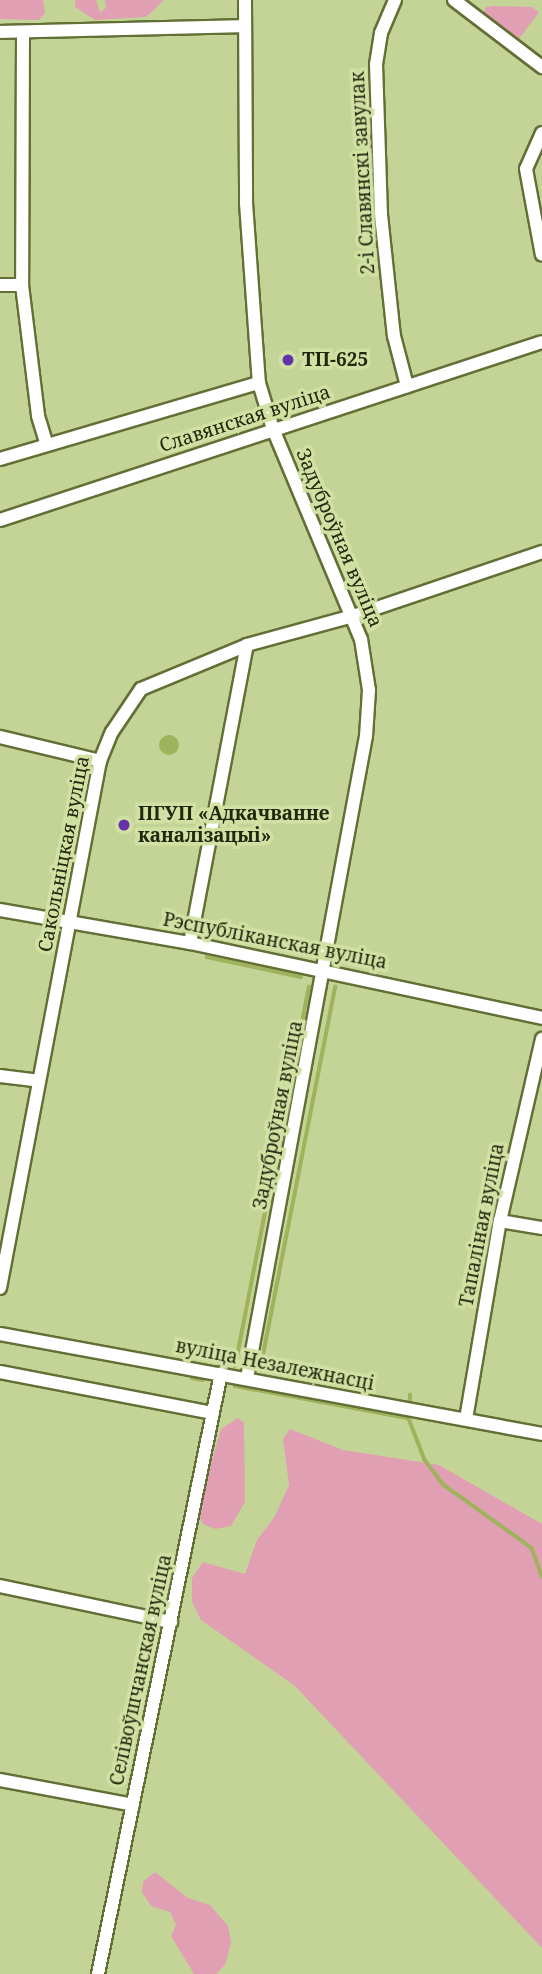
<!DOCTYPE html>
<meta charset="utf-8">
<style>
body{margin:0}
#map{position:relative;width:542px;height:1974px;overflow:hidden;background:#c4d496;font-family:"Noto Serif",serif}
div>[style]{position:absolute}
.green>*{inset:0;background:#e19fb3}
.water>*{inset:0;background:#9fb25c}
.round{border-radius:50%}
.stream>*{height:3.5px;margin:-1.75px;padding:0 1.75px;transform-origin:1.75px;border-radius:1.75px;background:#9fb25c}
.roads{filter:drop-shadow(2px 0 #626f35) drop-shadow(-2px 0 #626f35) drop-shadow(0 2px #626f35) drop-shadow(0 -2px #626f35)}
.minor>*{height:12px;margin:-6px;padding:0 6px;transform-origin:6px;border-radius:6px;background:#fff}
.dots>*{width:19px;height:19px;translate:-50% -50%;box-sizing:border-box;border:4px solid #d1e1a3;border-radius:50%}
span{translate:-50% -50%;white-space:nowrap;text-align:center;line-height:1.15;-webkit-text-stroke:7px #d1e1a3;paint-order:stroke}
.street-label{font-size:19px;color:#22270f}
.poi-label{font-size:19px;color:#22270f;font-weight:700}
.left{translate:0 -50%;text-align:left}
</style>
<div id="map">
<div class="green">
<i style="clip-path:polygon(0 0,43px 0,45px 13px,39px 20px,0 19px)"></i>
<i style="clip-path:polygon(75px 0,96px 0,100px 12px,106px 8px,105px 0,164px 0,146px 17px,95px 20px,75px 7px)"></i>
<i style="clip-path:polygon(494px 6px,532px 7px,539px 12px,518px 40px,483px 14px,486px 7px)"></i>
<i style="clip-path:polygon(238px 1418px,244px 1423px,245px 1502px,231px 1526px,215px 1529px,203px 1524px,197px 1512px,221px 1429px)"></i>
<i style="clip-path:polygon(290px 1429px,343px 1450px,439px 1465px,542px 1524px,542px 1948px,295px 1686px,201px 1620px,192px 1602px,192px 1578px,203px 1562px,245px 1574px,257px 1540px,275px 1516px,289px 1485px,283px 1439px)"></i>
<i style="clip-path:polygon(155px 1872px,188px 1898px,210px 1905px,228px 1926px,231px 1943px,225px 1965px,216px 1974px,194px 1974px,171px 1936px,176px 1925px,170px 1912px,151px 1906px,142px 1892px,143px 1882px)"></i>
</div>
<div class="water">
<i class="round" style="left:159px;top:735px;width:20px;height:20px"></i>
</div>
<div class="stream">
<i style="left:207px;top:957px;width:96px;rotate:12deg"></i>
<i style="left:262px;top:1360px;width:380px;rotate:-78.9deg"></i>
<i style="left:235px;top:1367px;width:387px;rotate:-79deg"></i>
<i style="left:192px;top:1378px;width:11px;rotate:10deg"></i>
<i style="left:235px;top:1386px;width:176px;rotate:10.5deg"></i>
<i style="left:410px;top:1400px;width:5px;rotate:-90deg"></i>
<i style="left:408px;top:1416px;width:47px;rotate:68.9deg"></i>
<i style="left:425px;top:1460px;width:31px;rotate:53deg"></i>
<i style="left:444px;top:1485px;width:108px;rotate:35.6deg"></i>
<i style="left:532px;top:1548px;width:30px;rotate:70deg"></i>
</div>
<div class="roads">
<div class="minor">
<i style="left:245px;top:0;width:203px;rotate:89.7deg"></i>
<i style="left:246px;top:203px;width:180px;rotate:85.9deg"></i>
<i style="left:259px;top:383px;width:48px;rotate:73.1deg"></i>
<i style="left:273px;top:429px;width:228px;rotate:67.3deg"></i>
<i style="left:361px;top:639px;width:52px;rotate:81.1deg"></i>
<i style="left:369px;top:690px;width:46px;rotate:93.7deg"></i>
<i style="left:366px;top:736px;width:653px;rotate:100.5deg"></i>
<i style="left:395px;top:0;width:36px;rotate:113deg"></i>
<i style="left:381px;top:33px;width:31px;rotate:99deg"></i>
<i style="left:376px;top:64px;width:151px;rotate:88.1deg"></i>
<i style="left:381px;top:215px;width:122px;rotate:83.9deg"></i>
<i style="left:394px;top:336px;width:52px;rotate:75.4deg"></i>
<i style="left:454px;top:0;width:111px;rotate:37.3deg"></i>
<i style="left:0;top:32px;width:243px;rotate:-1.4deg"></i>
<i style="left:23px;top:33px;width:252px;rotate:90.2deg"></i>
<i style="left:22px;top:285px;width:132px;rotate:83deg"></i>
<i style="left:38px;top:416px;width:30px;rotate:73deg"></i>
<i style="left:542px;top:133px;width:39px;rotate:114deg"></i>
<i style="left:526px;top:169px;width:87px;rotate:79.5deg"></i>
<i style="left:0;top:285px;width:22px"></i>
<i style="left:0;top:459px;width:270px;rotate:-16.4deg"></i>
<i style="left:0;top:520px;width:570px;rotate:-18.18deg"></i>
<i style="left:0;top:737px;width:103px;rotate:13.5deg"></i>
<i style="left:0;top:910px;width:193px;rotate:9.9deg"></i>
<i style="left:190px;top:943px;width:360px;rotate:12deg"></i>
<i style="left:190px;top:943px;width:303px;rotate:-79.2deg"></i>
<i style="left:0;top:1076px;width:38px;rotate:7deg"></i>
<i style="left:500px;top:1221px;width:43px;rotate:9.5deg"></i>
<i style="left:0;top:1288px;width:536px;rotate:-79.26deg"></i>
<i style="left:100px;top:761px;width:31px;rotate:-68deg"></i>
<i style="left:112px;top:732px;width:52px;rotate:-56deg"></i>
<i style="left:141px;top:689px;width:115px;rotate:-22.5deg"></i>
<i style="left:247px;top:645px;width:110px;rotate:-15.3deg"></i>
<i style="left:353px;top:616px;width:200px;rotate:-18.7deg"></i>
<i style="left:0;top:1334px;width:551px;rotate:10.45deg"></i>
<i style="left:0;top:1372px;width:217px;rotate:10.9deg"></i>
<i style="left:466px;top:1419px;width:201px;rotate:-80.3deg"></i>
<i style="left:500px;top:1221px;width:187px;rotate:-77deg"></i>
<i style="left:0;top:1586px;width:175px;rotate:11.9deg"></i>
<i style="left:0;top:1780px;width:135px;rotate:10.6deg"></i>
<i style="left:98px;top:1974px;width:613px;rotate:-78.43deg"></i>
</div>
</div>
<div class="dots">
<i style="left:288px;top:360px;background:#6731a8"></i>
<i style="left:124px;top:825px;background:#6731a8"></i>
</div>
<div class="street-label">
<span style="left:363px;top:173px;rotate:-93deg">2-і Славянскі завулак</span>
<span style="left:245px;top:419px;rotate:-18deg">Славянская вуліца</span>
<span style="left:339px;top:538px;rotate:67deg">Задуброўная вуліца</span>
<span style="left:64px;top:854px;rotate:-79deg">Сакольніцкая вуліца</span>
<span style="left:275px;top:941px;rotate:11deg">Рэспубліканская вуліца</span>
<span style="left:278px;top:1115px;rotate:-79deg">Задуброўная вуліца</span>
<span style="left:482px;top:1225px;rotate:-79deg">Тапаліная вуліца</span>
<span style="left:275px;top:1365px;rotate:11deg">вуліца Незалежнасці</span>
<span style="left:141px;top:1670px;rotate:-78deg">Селівоўшчанская вуліца</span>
</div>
<div class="poi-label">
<span class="left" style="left:302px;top:360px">ТП-625</span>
<span class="left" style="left:138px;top:825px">ПГУП «Адкачванне<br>каналізацыі»</span>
</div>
</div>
